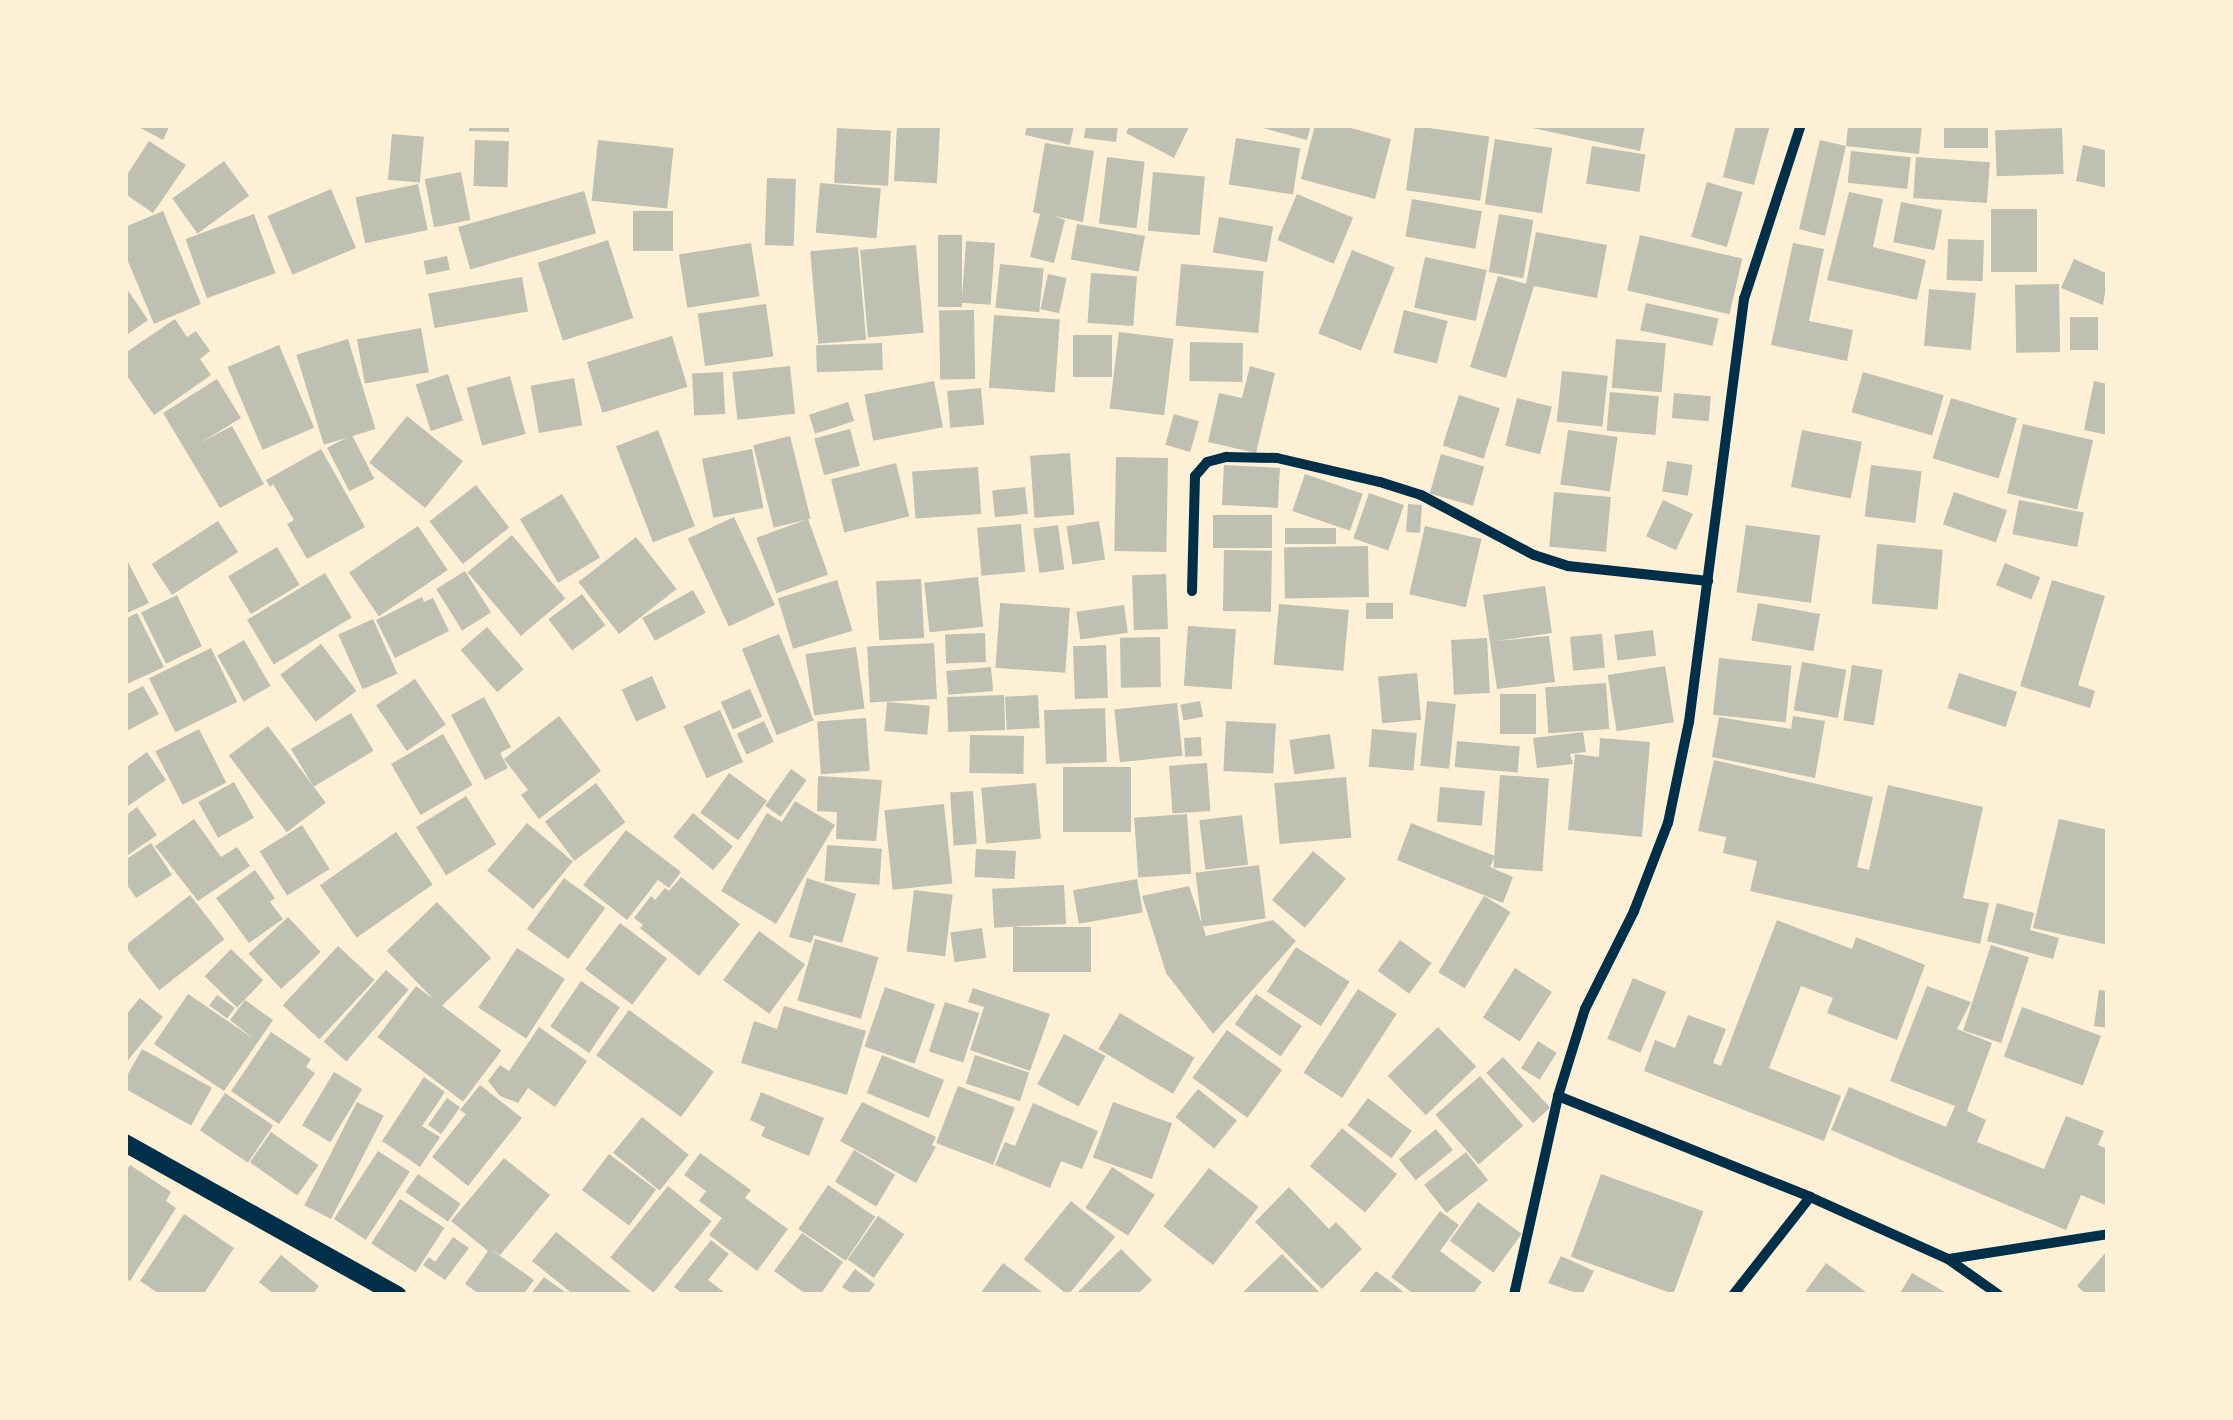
<!DOCTYPE html>
<style>
body{margin:0}
#map{position:relative;width:2233px;height:1420px;overflow:hidden;background:#fdf0d5;font-family:"PT Sans",sans-serif}
div>[style]{position:absolute}
.building>*{inset:0;background:#bec0b2;transform-origin:0 0}
.minor>*{height:10px;margin:-5px;padding:0 5px;transform-origin:5px;border-radius:5px;background:#003049}
.tertiary>*{height:18px;margin:-9px;padding:0 9px;transform-origin:9px;border-radius:9px;background:#003049}
span{translate:-50% -50%;white-space:nowrap;text-align:center;line-height:1.15;-webkit-text-stroke:8px #fdf0d5;paint-order:stroke}
.frame{position:absolute;inset:0;border:128px solid #fdf0d5;pointer-events:none}
</style>
<div id="map">
<div class="building">
<i style="clip-path:polygon(135px 125px,170px 125px,163px 140px)"></i>
<i style="clip-path:polygon(469px 125px,509px 125px,509px 132px,469px 131px)"></i>
<i style="left:897px;top:125px;width:43px;height:56px;rotate:3deg"></i>
<i style="clip-path:polygon(1027px 125px,1074px 125px,1070px 145px,1025px 135px)"></i>
<i style="clip-path:polygon(1086px 125px,1118px 125px,1116px 142px,1084px 138px)"></i>
<i style="clip-path:polygon(1130px 125px,1190px 125px,1174px 158px,1126px 133px)"></i>
<i style="clip-path:polygon(1252px 125px,1311px 125px,1307px 140px)"></i>
<i style="clip-path:polygon(1315px 125px,1340px 125px,1391px 139px,1375px 199px,1301px 179px)"></i>
<i style="clip-path:polygon(1518px 125px,1645px 125px,1640px 151px)"></i>
<i style="clip-path:polygon(1736px 125px,1770px 125px,1754px 185px,1723px 177px)"></i>
<i style="clip-path:polygon(1848px 125px,1922px 125px,1919px 154px,1846px 146px,1825px 236px,1799px 229px,1820px 140px,1846px 146px)"></i>
<i style="left:1944px;top:125px;width:44px;height:23px"></i>
<i style="left:1415px;top:126px;width:75px;height:65px;rotate:8deg"></i>
<i style="left:837px;top:128px;width:54px;height:55px;rotate:3deg"></i>
<i style="left:2062px;top:128px;width:46px;height:67px;rotate:88deg"></i>
<i style="left:392px;top:134px;width:32px;height:46px;rotate:5deg"></i>
<i style="left:1236px;top:138px;width:65px;height:47px;rotate:9deg"></i>
<i style="left:1495px;top:139px;width:58px;height:66px;rotate:9deg"></i>
<i style="left:475px;top:140px;width:34px;height:46px;rotate:2deg"></i>
<i style="left:598px;top:140px;width:76px;height:61px;rotate:6deg"></i>
<i style="clip-path:polygon(149px 141px,186px 165px,153px 213px,125px 194px,125px 178px)"></i>
<i style="clip-path:polygon(1045px 143px,1094px 151px,1083px 222px,1054px 216px,1065px 220px,1054px 263px,1030px 257px,1040px 214px,1033px 212px)"></i>
<i style="clip-path:polygon(2083px 145px,2108px 151px,2108px 188px,2076px 181px)"></i>
<i style="left:1592px;top:146px;width:54px;height:38px;rotate:9deg"></i>
<i style="left:1851px;top:151px;width:60px;height:32px;rotate:6deg"></i>
<i style="left:1107px;top:157px;width:38px;height:67px;rotate:7deg"></i>
<i style="left:1916px;top:157px;width:74px;height:41px;rotate:4deg"></i>
<i style="left:224px;top:161px;width:43px;height:64px;rotate:54deg"></i>
<i style="left:461px;top:172px;width:49px;height:37px;rotate:79deg"></i>
<i style="left:1153px;top:172px;width:52px;height:59px;rotate:5deg"></i>
<i style="left:767px;top:178px;width:29px;height:67px;rotate:2deg"></i>
<i style="left:1707px;top:182px;width:37px;height:57px;rotate:16deg"></i>
<i style="left:820px;top:183px;width:61px;height:50px;rotate:5deg"></i>
<i style="left:418px;top:184px;width:47px;height:64px;rotate:78deg"></i>
<i style="left:331px;top:189px;width:64px;height:69px;rotate:67deg"></i>
<i style="left:584px;top:191px;width:44px;height:131px;rotate:74deg"></i>
<i style="clip-path:polygon(1849px 192px,1883px 199px,1873px 247px,1926px 260px,1917px 300px,1827px 280px)"></i>
<i style="left:1297px;top:194px;width:61px;height:50px;rotate:23deg"></i>
<i style="left:1412px;top:199px;width:71px;height:38px;rotate:10deg"></i>
<i style="left:1901px;top:202px;width:42px;height:41px;rotate:11deg"></i>
<i style="left:1991px;top:209px;width:46px;height:63px"></i>
<i style="clip-path:polygon(163px 211px,201px 304px,154px 324px,125px 254px,125px 227px)"></i>
<i style="left:633px;top:211px;width:40px;height:40px"></i>
<i style="left:254px;top:214px;width:63px;height:73px;rotate:70deg"></i>
<i style="left:1499px;top:214px;width:35px;height:59px;rotate:10deg"></i>
<i style="left:1219px;top:217px;width:55px;height:36px;rotate:10deg"></i>
<i style="left:1077px;top:224px;width:69px;height:36px;rotate:10deg"></i>
<i style="clip-path:polygon(1536px 232px,1607px 245px,1597px 298px,1534px 286px,1506px 378px,1470px 367px,1498px 276px,1526px 284px)"></i>
<i style="left:938px;top:235px;width:24px;height:72px"></i>
<i style="left:1640px;top:235px;width:105px;height:57px;rotate:13deg"></i>
<i style="left:1948px;top:239px;width:36px;height:41px;rotate:2deg"></i>
<i style="left:608px;top:240px;width:82px;height:74px;rotate:72deg"></i>
<i style="left:966px;top:241px;width:29px;height:62px;rotate:4deg"></i>
<i style="left:751px;top:243px;width:54px;height:73px;rotate:81deg"></i>
<i style="clip-path:polygon(1793px 243px,1824px 249px,1809px 321px,1853px 330px,1847px 361px,1771px 345px)"></i>
<i style="left:916px;top:245px;width:88px;height:56px;rotate:85deg"></i>
<i style="left:858px;top:247px;width:93px;height:48px;rotate:85deg"></i>
<i style="left:1352px;top:250px;width:46px;height:90px;rotate:22deg"></i>
<i style="left:447px;top:256px;width:14px;height:24px;rotate:78deg"></i>
<i style="left:1425px;top:257px;width:63px;height:52px;rotate:12deg"></i>
<i style="clip-path:polygon(2074px 259px,2108px 274px,2103px 305px,2061px 288px)"></i>
<i style="left:1000px;top:264px;width:44px;height:44px;rotate:6deg"></i>
<i style="left:1181px;top:264px;width:83px;height:62px;rotate:5deg"></i>
<i style="left:1091px;top:273px;width:46px;height:50px;rotate:4deg"></i>
<i style="left:1048px;top:274px;width:19px;height:36px;rotate:12deg"></i>
<i style="left:522px;top:277px;width:35px;height:95px;rotate:80deg"></i>
<i style="left:2059px;top:284px;width:68px;height:44px;rotate:89deg"></i>
<i style="clip-path:polygon(125px 286px,148px 320px,125px 336px)"></i>
<i style="left:1929px;top:289px;width:47px;height:57px;rotate:5deg"></i>
<i style="left:1646px;top:303px;width:74px;height:28px;rotate:12deg"></i>
<i style="left:766px;top:304px;width:53px;height:69px;rotate:82deg"></i>
<i style="left:974px;top:310px;width:69px;height:35px;rotate:89deg"></i>
<i style="left:1404px;top:310px;width:45px;height:44px;rotate:14deg"></i>
<i style="left:994px;top:315px;width:66px;height:73px;rotate:4deg"></i>
<i style="left:2070px;top:317px;width:28px;height:33px"></i>
<i style="clip-path:polygon(175px 319px,187px 337px,196px 331px,210px 351px,200px 359px,211px 375px,154px 415px,125px 373px,125px 353px)"></i>
<i style="left:421px;top:328px;width:45px;height:65px;rotate:80deg"></i>
<i style="left:1119px;top:332px;width:55px;height:77px;rotate:7deg"></i>
<i style="left:1073px;top:335px;width:39px;height:42px"></i>
<i style="left:672px;top:336px;width:53px;height:89px;rotate:73deg"></i>
<i style="left:348px;top:339px;width:94px;height:54px;rotate:73deg"></i>
<i style="left:1616px;top:339px;width:50px;height:49px;rotate:5deg"></i>
<i style="left:1190px;top:342px;width:53px;height:39px;rotate:1deg"></i>
<i style="left:882px;top:343px;width:27px;height:66px;rotate:88deg"></i>
<i style="left:279px;top:345px;width:90px;height:56px;rotate:67deg"></i>
<i style="left:790px;top:366px;width:48px;height:58px;rotate:84deg"></i>
<i style="clip-path:polygon(1250px 366px,1275px 373px,1256px 453px,1208px 442px,1219px 393px,1242px 398px)"></i>
<i style="left:1562px;top:371px;width:46px;height:51px;rotate:6deg"></i>
<i style="left:723px;top:372px;width:42px;height:31px;rotate:87deg"></i>
<i style="left:1863px;top:372px;width:84px;height:42px;rotate:16deg"></i>
<i style="left:448px;top:374px;width:49px;height:34px;rotate:72deg"></i>
<i style="left:510px;top:376px;width:60px;height:45px;rotate:75deg"></i>
<i style="left:574px;top:378px;width:48px;height:44px;rotate:80deg"></i>
<i style="clip-path:polygon(217px 379px,241px 418px,200px 443px,232px 426px,264px 484px,220px 508px,163px 413px)"></i>
<i style="left:934px;top:381px;width:47px;height:71px;rotate:79deg"></i>
<i style="clip-path:polygon(2094px 381px,2108px 384px,2108px 435px,2084px 430px)"></i>
<i style="left:981px;top:388px;width:37px;height:34px;rotate:85deg"></i>
<i style="left:1610px;top:392px;width:49px;height:39px;rotate:5deg"></i>
<i style="left:1674px;top:393px;width:37px;height:25px;rotate:5deg"></i>
<i style="left:1459px;top:395px;width:43px;height:53px;rotate:18deg"></i>
<i style="left:1517px;top:398px;width:36px;height:49px;rotate:14deg"></i>
<i style="left:1951px;top:398px;width:69px;height:63px;rotate:17deg"></i>
<i style="left:848px;top:402px;width:20px;height:41px;rotate:72deg"></i>
<i style="left:1174px;top:414px;width:26px;height:32px;rotate:16deg"></i>
<i style="left:407px;top:416px;width:72px;height:60px;rotate:39deg"></i>
<i style="left:2023px;top:424px;width:72px;height:71px;rotate:13deg"></i>
<i style="left:850px;top:429px;width:38px;height:37px;rotate:75deg"></i>
<i style="left:658px;top:430px;width:103px;height:45px;rotate:69deg"></i>
<i style="left:1568px;top:430px;width:50px;height:55px;rotate:8deg"></i>
<i style="left:1802px;top:430px;width:61px;height:58px;rotate:11deg"></i>
<i style="left:352px;top:435px;width:49px;height:28px;rotate:63deg"></i>
<i style="left:790px;top:436px;width:85px;height:38px;rotate:76deg"></i>
<i style="clip-path:polygon(321px 449px,365px 527px,307px 559px,287px 524px,294px 520px,273px 484px,270px 487px,266px 480px)"></i>
<i style="left:752px;top:449px;width:60px;height:51px;rotate:79deg"></i>
<i style="left:1070px;top:453px;width:62px;height:40px;rotate:86deg"></i>
<i style="left:1441px;top:454px;width:45px;height:41px;rotate:16deg"></i>
<i style="left:1116px;top:457px;width:52px;height:94px;rotate:1deg"></i>
<i style="left:1667px;top:461px;width:26px;height:31px;rotate:9deg"></i>
<i style="left:896px;top:463px;width:55px;height:67px;rotate:76deg"></i>
<i style="left:1224px;top:465px;width:56px;height:40px;rotate:3deg"></i>
<i style="left:1871px;top:465px;width:51px;height:52px;rotate:7deg"></i>
<i style="left:978px;top:467px;width:47px;height:66px;rotate:86deg"></i>
<i style="left:1305px;top:474px;width:61px;height:39px;rotate:19deg"></i>
<i style="left:476px;top:485px;width:54px;height:59px;rotate:52deg"></i>
<i style="left:1025px;top:487px;width:27px;height:33px;rotate:84deg"></i>
<i style="left:1554px;top:492px;width:57px;height:55px;rotate:5deg"></i>
<i style="left:1954px;top:492px;width:56px;height:34px;rotate:19deg"></i>
<i style="left:1369px;top:493px;width:37px;height:48px;rotate:19deg"></i>
<i style="left:562px;top:494px;width:74px;height:49px;rotate:59deg"></i>
<i style="left:1663px;top:500px;width:33px;height:40px;rotate:25deg"></i>
<i style="left:2019px;top:500px;width:66px;height:35px;rotate:11deg"></i>
<i style="left:1408px;top:504px;width:14px;height:28px;rotate:4deg"></i>
<i style="left:1213px;top:515px;width:59px;height:33px"></i>
<i style="left:734px;top:517px;width:97px;height:51px;rotate:65deg"></i>
<i style="left:808px;top:519px;width:59px;height:55px;rotate:70deg"></i>
<i style="left:218px;top:521px;width:37px;height:79px;rotate:57deg"></i>
<i style="left:1099px;top:521px;width:39px;height:33px;rotate:81deg"></i>
<i style="left:1021px;top:524px;width:48px;height:44px;rotate:85deg"></i>
<i style="left:1058px;top:525px;width:45px;height:25px;rotate:82deg"></i>
<i style="left:1746px;top:525px;width:75px;height:68px;rotate:8deg"></i>
<i style="left:418px;top:526px;width:53px;height:83px;rotate:56deg"></i>
<i style="left:1425px;top:526px;width:58px;height:70px;rotate:13deg"></i>
<i style="left:1285px;top:528px;width:51px;height:16px"></i>
<i style="left:512px;top:535px;width:83px;height:58px;rotate:50deg"></i>
<i style="left:636px;top:537px;width:66px;height:73px;rotate:52deg"></i>
<i style="left:1877px;top:544px;width:66px;height:60px;rotate:5deg"></i>
<i style="left:1368px;top:546px;width:51px;height:84px;rotate:89deg"></i>
<i style="left:277px;top:547px;width:44px;height:57px;rotate:59deg"></i>
<i style="left:1224px;top:550px;width:48px;height:61px;rotate:1deg"></i>
<i style="clip-path:polygon(125px 556px,149px 603px,125px 614px)"></i>
<i style="left:2005px;top:563px;width:38px;height:24px;rotate:22deg"></i>
<i style="left:465px;top:571px;width:49px;height:34px;rotate:58deg"></i>
<i style="left:325px;top:573px;width:52px;height:91px;rotate:59deg"></i>
<i style="left:1166px;top:574px;width:55px;height:34px;rotate:88deg"></i>
<i style="left:978px;top:577px;width:50px;height:54px;rotate:84deg"></i>
<i style="left:921px;top:579px;width:59px;height:45px;rotate:87deg"></i>
<i style="left:837px;top:580px;width:53px;height:62px;rotate:73deg"></i>
<i style="clip-path:polygon(2052px 580px,2105px 596px,2078px 685px,2095px 691px,2090px 708px,2020px 686px)"></i>
<i style="clip-path:polygon(1545px 586px,1552px 633px,1496px 641px,1549px 636px,1555px 682px,1497px 689px,1483px 595px)"></i>
<i style="left:693px;top:590px;width:26px;height:58px;rotate:61deg"></i>
<i style="left:582px;top:594px;width:39px;height:42px;rotate:53deg"></i>
<i style="left:177px;top:595px;width:57px;height:40px;rotate:64deg"></i>
<i style="clip-path:polygon(422px 597px,424px 602px,433px 598px,449px 631px,395px 658px,376px 620px)"></i>
<i style="left:1000px;top:603px;width:70px;height:65px;rotate:4deg"></i>
<i style="left:1366px;top:603px;width:27px;height:16px"></i>
<i style="left:1758px;top:603px;width:63px;height:38px;rotate:10deg"></i>
<i style="left:1279px;top:604px;width:70px;height:61px;rotate:5deg"></i>
<i style="left:1124px;top:605px;width:28px;height:48px;rotate:82deg"></i>
<i style="clip-path:polygon(137px 613px,164px 667px,125px 685px,125px 619px)"></i>
<i style="left:373px;top:619px;width:60px;height:38px;rotate:66deg"></i>
<i style="left:1188px;top:626px;width:48px;height:60px;rotate:4deg"></i>
<i style="left:487px;top:627px;width:56px;height:35px;rotate:49deg"></i>
<i style="left:1653px;top:630px;width:26px;height:39px;rotate:83deg"></i>
<i style="left:985px;top:633px;width:29px;height:40px;rotate:88deg"></i>
<i style="left:779px;top:634px;width:93px;height:40px;rotate:68deg"></i>
<i style="left:1602px;top:634px;width:34px;height:32px;rotate:85deg"></i>
<i style="left:1160px;top:637px;width:50px;height:40px;rotate:89deg"></i>
<i style="left:1487px;top:638px;width:55px;height:36px;rotate:87deg"></i>
<i style="left:244px;top:640px;width:53px;height:31px;rotate:60deg"></i>
<i style="left:934px;top:643px;width:56px;height:67px;rotate:87deg"></i>
<i style="left:321px;top:644px;width:59px;height:51px;rotate:53deg"></i>
<i style="left:1106px;top:645px;width:53px;height:33px;rotate:88deg"></i>
<i style="left:856px;top:647px;width:62px;height:51px;rotate:82deg"></i>
<i style="left:211px;top:648px;width:60px;height:69px;rotate:64deg"></i>
<i style="left:1719px;top:658px;width:73px;height:57px;rotate:6deg"></i>
<i style="left:1802px;top:662px;width:45px;height:49px;rotate:10deg"></i>
<i style="left:1852px;top:665px;width:31px;height:56px;rotate:9deg"></i>
<i style="left:1665px;top:666px;width:57px;height:58px;rotate:81deg"></i>
<i style="left:991px;top:667px;width:24px;height:45px;rotate:85deg"></i>
<i style="left:1417px;top:673px;width:47px;height:39px;rotate:85deg"></i>
<i style="left:1959px;top:673px;width:61px;height:37px;rotate:18deg"></i>
<i style="left:652px;top:676px;width:35px;height:33px;rotate:66deg"></i>
<i style="left:415px;top:679px;width:55px;height:47px;rotate:56deg"></i>
<i style="left:1606px;top:683px;width:46px;height:61px;rotate:86deg"></i>
<i style="clip-path:polygon(143px 686px,159px 714px,125px 732px,125px 695px)"></i>
<i style="left:750px;top:689px;width:30px;height:32px;rotate:66deg"></i>
<i style="left:1536px;top:694px;width:40px;height:36px;rotate:90deg"></i>
<i style="left:1004px;top:695px;width:35px;height:57px;rotate:88deg"></i>
<i style="left:1038px;top:695px;width:33px;height:33px;rotate:87deg"></i>
<i style="clip-path:polygon(484px 697px,511px 747px,500px 753px,508px 768px,485px 780px,451px 715px)"></i>
<i style="left:1200px;top:701px;width:16px;height:20px;rotate:79deg"></i>
<i style="left:1427px;top:701px;width:29px;height:65px;rotate:6deg"></i>
<i style="left:887px;top:702px;width:43px;height:29px;rotate:5deg"></i>
<i style="left:1177px;top:703px;width:53px;height:63px;rotate:84deg"></i>
<i style="left:1105px;top:708px;width:54px;height:61px;rotate:88deg"></i>
<i style="left:720px;top:710px;width:57px;height:40px;rotate:66deg"></i>
<i style="left:351px;top:713px;width:44px;height:70px;rotate:59deg"></i>
<i style="clip-path:polygon(559px 716px,601px 771px,539px 819px,521px 795px,528px 790px,504px 759px)"></i>
<i style="clip-path:polygon(1793px 716px,1825px 721px,1815px 778px,1712px 757px,1719px 717px,1791px 729px)"></i>
<i style="left:866px;top:718px;width:53px;height:49px;rotate:86deg"></i>
<i style="left:764px;top:721px;width:23px;height:30px;rotate:65deg"></i>
<i style="left:1226px;top:721px;width:50px;height:50px;rotate:3deg"></i>
<i style="left:268px;top:726px;width:96px;height:49px;rotate:53deg"></i>
<i style="left:199px;top:729px;width:60px;height:49px;rotate:63deg"></i>
<i style="left:1372px;top:729px;width:45px;height:38px;rotate:5deg"></i>
<i style="clip-path:polygon(1583px 732px,1586px 752px,1570px 754px,1573px 764px,1537px 768px,1533px 738px)"></i>
<i style="left:443px;top:734px;width:59px;height:60px;rotate:60deg"></i>
<i style="left:1330px;top:734px;width:35px;height:41px;rotate:82deg"></i>
<i style="left:970px;top:735px;width:54px;height:38px;rotate:1deg"></i>
<i style="left:1201px;top:737px;width:19px;height:17px;rotate:87deg"></i>
<i style="clip-path:polygon(1600px 738px,1650px 742px,1642px 837px,1568px 830px,1575px 754px,1599px 757px)"></i>
<i style="left:1457px;top:741px;width:63px;height:26px;rotate:5deg"></i>
<i style="clip-path:polygon(147px 752px,166px 780px,125px 808px,125px 768px)"></i>
<i style="clip-path:polygon(1714px 760px,1873px 797px,1857px 867px,1869px 870px,1888px 785px,1983px 807px,1963px 898px,1989px 903px,1980px 944px,1750px 891px,1757px 861px,1723px 853px,1726px 837px,1698px 831px)"></i>
<i style="left:1207px;top:763px;width:48px;height:38px;rotate:86deg"></i>
<i style="left:1063px;top:767px;width:68px;height:65px"></i>
<i style="left:791px;top:769px;width:19px;height:45px;rotate:35deg"></i>
<i style="left:729px;top:773px;width:47px;height:49px;rotate:36deg"></i>
<i style="left:1500px;top:775px;width:49px;height:93px;rotate:4deg"></i>
<i style="clip-path:polygon(818px 776px,882px 780px,876px 841px,836px 839px,837px 812px,817px 811px)"></i>
<i style="left:1346px;top:777px;width:61px;height:72px;rotate:85deg"></i>
<i style="left:234px;top:782px;width:41px;height:41px;rotate:61deg"></i>
<i style="left:596px;top:783px;width:49px;height:64px;rotate:53deg"></i>
<i style="left:1036px;top:783px;width:56px;height:55px;rotate:85deg"></i>
<i style="left:1440px;top:787px;width:45px;height:35px;rotate:5deg"></i>
<i style="left:973px;top:791px;width:53px;height:23px;rotate:86deg"></i>
<i style="left:466px;top:796px;width:57px;height:59px;rotate:58deg"></i>
<i style="clip-path:polygon(795px 801px,835px 825px,776px 924px,721px 891px,767px 813px,782px 822px)"></i>
<i style="left:944px;top:804px;width:80px;height:60px;rotate:84deg"></i>
<i style="clip-path:polygon(137px 807px,157px 835px,125px 857px,125px 816px)"></i>
<i style="left:693px;top:813px;width:52px;height:31px;rotate:40deg"></i>
<i style="left:1187px;top:814px;width:60px;height:53px;rotate:86deg"></i>
<i style="left:1242px;top:815px;width:50px;height:43px;rotate:83deg"></i>
<i style="clip-path:polygon(194px 819px,221px 857px,237px 847px,250px 866px,198px 901px,155px 846px)"></i>
<i style="clip-path:polygon(2059px 819px,2108px 830px,2108px 945px,2033px 928px)"></i>
<i style="left:527px;top:823px;width:60px;height:62px;rotate:40deg"></i>
<i style="clip-path:polygon(1411px 823px,1495px 856px,1490px 867px,1513px 877px,1503px 903px,1397px 860px)"></i>
<i style="left:302px;top:825px;width:52px;height:50px;rotate:58deg"></i>
<i style="clip-path:polygon(626px 830px,681px 872px,669px 888px,658px 880px,627px 920px,583px 885px)"></i>
<i style="left:396px;top:832px;width:64px;height:93px;rotate:55deg"></i>
<i style="clip-path:polygon(151px 843px,172px 875px,136px 898px,125px 882px,125px 860px)"></i>
<i style="left:827px;top:845px;width:55px;height:36px;rotate:4deg"></i>
<i style="left:976px;top:849px;width:40px;height:28px;rotate:3deg"></i>
<i style="left:1313px;top:851px;width:43px;height:64px;rotate:40deg"></i>
<i style="left:1259px;top:865px;width:54px;height:64px;rotate:83deg"></i>
<i style="clip-path:polygon(255px 870px,275px 898px,270px 902px,283px 919px,249px 943px,216px 898px)"></i>
<i style="clip-path:polygon(681px 877px,740px 924px,699px 976px,640px 928px,643px 925px,634px 918px,651px 896px,655px 900px,665px 888px,669px 891px)"></i>
<i style="left:564px;top:878px;width:51px;height:63px;rotate:36deg"></i>
<i style="clip-path:polygon(807px 878px,856px 894px,842px 943px,814px 935px,811px 943px,789px 937px)"></i>
<i style="left:1137px;top:879px;width:34px;height:65px;rotate:80deg"></i>
<i style="left:1064px;top:885px;width:39px;height:72px;rotate:87deg"></i>
<i style="clip-path:polygon(1189px 886px,1206px 936px,1273px 920px,1296px 941px,1213px 1034px,1166px 973px,1142px 896px)"></i>
<i style="left:914px;top:890px;width:39px;height:62px;rotate:7deg"></i>
<i style="left:190px;top:895px;width:56px;height:83px;rotate:52deg"></i>
<i style="left:1484px;top:896px;width:31px;height:89px;rotate:31deg"></i>
<i style="left:437px;top:902px;width:78px;height:70px;rotate:46deg"></i>
<i style="clip-path:polygon(1997px 903px,2034px 913px,2030px 930px,2059px 938px,2053px 959px,1987px 941px)"></i>
<i style="left:288px;top:917px;width:48px;height:54px;rotate:47deg"></i>
<i style="clip-path:polygon(1777px 920px,1852px 949px,1856px 937px,1925px 965px,1897px 1040px,1827px 1013px,1833px 998px,1801px 986px,1769px 1068px,1841px 1096px,1824px 1141px,1644px 1071px,1655px 1040px,1675px 1048px,1688px 1015px,1726px 1029px,1713px 1063px,1721px 1066px)"></i>
<i style="left:620px;top:923px;width:59px;height:58px;rotate:37deg"></i>
<i style="left:1013px;top:927px;width:78px;height:45px"></i>
<i style="left:982px;top:928px;width:30px;height:32px;rotate:82deg"></i>
<i style="left:759px;top:931px;width:57px;height:61px;rotate:36deg"></i>
<i style="left:815px;top:939px;width:66px;height:64px;rotate:16deg"></i>
<i style="left:1400px;top:940px;width:39px;height:38px;rotate:36deg"></i>
<i style="left:1991px;top:945px;width:40px;height:90px;rotate:18deg"></i>
<i style="left:338px;top:946px;width:50px;height:81px;rotate:43deg"></i>
<i style="left:1296px;top:947px;width:64px;height:53px;rotate:33deg"></i>
<i style="left:517px;top:948px;width:57px;height:71px;rotate:33deg"></i>
<i style="left:231px;top:949px;width:45px;height:38px;rotate:44deg"></i>
<i style="left:1515px;top:968px;width:44px;height:59px;rotate:33deg"></i>
<i style="left:386px;top:970px;width:30px;height:95px;rotate:41deg"></i>
<i style="left:1633px;top:978px;width:36px;height:66px;rotate:23deg"></i>
<i style="left:581px;top:981px;width:47px;height:55px;rotate:34deg"></i>
<i style="left:416px;top:986px;width:107px;height:64px;rotate:37deg"></i>
<i style="clip-path:polygon(1927px 986px,1971px 1002px,1957px 1029px,1992px 1043px,1967px 1111px,1986px 1120px,1977px 1142px,2044px 1169px,2066px 1116px,2104px 1131px,2098px 1145px,2108px 1149px,2108px 1206px,2081px 1195px,2066px 1230px,1831px 1130px,1849px 1087px,1946px 1127px,1955px 1106px,1890px 1081px)"></i>
<i style="left:885px;top:987px;width:53px;height:63px;rotate:19deg"></i>
<i style="clip-path:polygon(973px 988px,1050px 1014px,1030px 1071px,970px 1050px,984px 1007px,968px 1002px)"></i>
<i style="left:1358px;top:989px;width:46px;height:100px;rotate:33deg"></i>
<i style="clip-path:polygon(2099px 990px,2108px 991px,2108px 1028px,2094px 1026px)"></i>
<i style="clip-path:polygon(188px 994px,254px 1039px,230px 1020px,245px 1000px,273px 1020px,224px 1091px,154px 1044px)"></i>
<i style="left:1256px;top:994px;width:56px;height:37px;rotate:35deg"></i>
<i style="left:217px;top:995px;width:22px;height:13px;rotate:36deg"></i>
<i style="clip-path:polygon(140px 998px,163px 1017px,125px 1064px,125px 1016px)"></i>
<i style="left:945px;top:1002px;width:36px;height:52px;rotate:18deg"></i>
<i style="clip-path:polygon(784px 1006px,866px 1031px,847px 1095px,741px 1063px,754px 1021px,777px 1029px)"></i>
<i style="left:2022px;top:1007px;width:84px;height:53px;rotate:20deg"></i>
<i style="left:629px;top:1010px;width:105px;height:56px;rotate:36deg"></i>
<i style="left:1120px;top:1013px;width:87px;height:42px;rotate:31deg"></i>
<i style="clip-path:polygon(539px 1027px,587px 1061px,555px 1107px,528px 1088px,518px 1103px,500px 1096px,488px 1081px,500px 1065px,509px 1071px)"></i>
<i style="left:1438px;top:1027px;width:55px;height:70px;rotate:46deg"></i>
<i style="left:1227px;top:1030px;width:68px;height:59px;rotate:36deg"></i>
<i style="clip-path:polygon(271px 1032px,311px 1059px,306px 1067px,315px 1073px,279px 1124px,231px 1091px)"></i>
<i style="left:1064px;top:1034px;width:47px;height:57px;rotate:28deg"></i>
<i style="left:1538px;top:1041px;width:22px;height:32px;rotate:32deg"></i>
<i style="left:142px;top:1049px;width:80px;height:43px;rotate:29deg"></i>
<i style="left:882px;top:1055px;width:67px;height:41px;rotate:22deg"></i>
<i style="left:975px;top:1055px;width:57px;height:30px;rotate:18deg"></i>
<i style="left:1503px;top:1057px;width:69px;height:23px;rotate:47deg"></i>
<i style="left:334px;top:1072px;width:33px;height:62px;rotate:31deg"></i>
<i style="left:1480px;top:1076px;width:66px;height:59px;rotate:49deg"></i>
<i style="clip-path:polygon(424px 1077px,445px 1092px,422px 1126px,440px 1137px,420px 1167px,382px 1141px)"></i>
<i style="clip-path:polygon(480px 1085px,522px 1118px,468px 1186px,432px 1157px,466px 1114px,460px 1110px)"></i>
<i style="left:958px;top:1086px;width:61px;height:61px;rotate:21deg"></i>
<i style="left:1198px;top:1089px;width:50px;height:36px;rotate:39deg"></i>
<i style="clip-path:polygon(761px 1092px,824px 1118px,809px 1156px,761px 1136px,765px 1127px,750px 1120px)"></i>
<i style="left:225px;top:1093px;width:58px;height:45px;rotate:34deg"></i>
<i style="left:447px;top:1098px;width:16px;height:33px;rotate:35deg"></i>
<i style="left:1368px;top:1098px;width:55px;height:34px;rotate:37deg"></i>
<i style="left:357px;top:1102px;width:30px;height:116px;rotate:27deg"></i>
<i style="clip-path:polygon(862px 1102px,936px 1137px,932px 1145px,936px 1147px,916px 1183px,840px 1141px)"></i>
<i style="left:1113px;top:1102px;width:63px;height:59px;rotate:20deg"></i>
<i style="clip-path:polygon(1033px 1103px,1098px 1131px,1082px 1169px,1061px 1161px,1050px 1188px,995px 1165px,1005px 1142px,1015px 1146px)"></i>
<i style="left:642px;top:1117px;width:60px;height:46px;rotate:39deg"></i>
<i style="left:1342px;top:1128px;width:72px;height:50px;rotate:40deg"></i>
<i style="left:1436px;top:1129px;width:27px;height:48px;rotate:51deg"></i>
<i style="left:271px;top:1132px;width:58px;height:37px;rotate:35deg"></i>
<i style="left:854px;top:1150px;width:48px;height:37px;rotate:31deg"></i>
<i style="left:378px;top:1151px;width:38px;height:81px;rotate:33deg"></i>
<i style="left:1466px;top:1152px;width:36px;height:53px;rotate:52deg"></i>
<i style="clip-path:polygon(700px 1153px,751px 1190px,745px 1198px,788px 1229px,757px 1271px,709px 1235px,722px 1218px,699px 1201px,706px 1191px,684px 1175px)"></i>
<i style="left:609px;top:1154px;width:59px;height:45px;rotate:37deg"></i>
<i style="clip-path:polygon(504px 1158px,550px 1195px,500px 1255px,489px 1248px,534px 1280px,523px 1295px,481px 1295px,465px 1284px,488px 1251px,451px 1221px)"></i>
<i style="clip-path:polygon(130px 1165px,171px 1192px,166px 1201px,176px 1208px,130px 1281px,125px 1278px,125px 1172px)"></i>
<i style="left:1112px;top:1167px;width:51px;height:49px;rotate:33deg"></i>
<i style="left:1209px;top:1168px;width:63px;height:74px;rotate:38deg"></i>
<i style="left:418px;top:1174px;width:52px;height:22px;rotate:35deg"></i>
<i style="left:1601px;top:1174px;width:109px;height:88px;rotate:20deg"></i>
<i style="left:828px;top:1185px;width:57px;height:53px;rotate:34deg"></i>
<i style="left:668px;top:1186px;width:56px;height:92px;rotate:39deg"></i>
<i style="clip-path:polygon(1289px 1187px,1329px 1229px,1336px 1222px,1362px 1249px,1322px 1289px,1255px 1222px)"></i>
<i style="left:400px;top:1199px;width:53px;height:53px;rotate:33deg"></i>
<i style="left:1071px;top:1201px;width:57px;height:75px;rotate:39deg"></i>
<i style="left:1478px;top:1202px;width:54px;height:48px;rotate:36deg"></i>
<i style="clip-path:polygon(1440px 1211px,1459px 1225px,1440px 1251px,1482px 1282px,1472px 1295px,1415px 1295px,1391px 1277px)"></i>
<i style="clip-path:polygon(184px 1214px,234px 1248px,203px 1295px,161px 1295px,140px 1281px)"></i>
<i style="left:878px;top:1216px;width:32px;height:53px;rotate:35deg"></i>
<i style="clip-path:polygon(556px 1232px,601px 1268px,635px 1295px,574px 1295px,532px 1261px)"></i>
<i style="clip-path:polygon(802px 1233px,843px 1262px,820px 1295px,807px 1295px,774px 1271px)"></i>
<i style="clip-path:polygon(453px 1237px,469px 1248px,445px 1280px,423px 1265px,429px 1257px,435px 1262px)"></i>
<i style="clip-path:polygon(711px 1240px,729px 1254px,708px 1280px,728px 1295px,684px 1295px,674px 1287px)"></i>
<i style="clip-path:polygon(1121px 1249px,1152px 1280px,1137px 1295px,1075px 1295px)"></i>
<i style="clip-path:polygon(2106px 1252px,2108px 1295px,2087px 1295px,2077px 1286px)"></i>
<i style="clip-path:polygon(1282px 1254px,1322px 1295px,1240px 1295px)"></i>
<i style="clip-path:polygon(281px 1255px,319px 1286px,312px 1295px,275px 1295px,259px 1282px)"></i>
<i style="clip-path:polygon(1561px 1256px,1594px 1271px,1582px 1295px,1548px 1283px)"></i>
<i style="clip-path:polygon(1003px 1263px,1046px 1295px,979px 1295px)"></i>
<i style="clip-path:polygon(1826px 1263px,1870px 1295px,1803px 1295px)"></i>
<i style="clip-path:polygon(855px 1269px,875px 1284px,867px 1295px,854px 1295px,842px 1287px)"></i>
<i style="clip-path:polygon(1376px 1271px,1391px 1282px,1407px 1295px,1357px 1295px)"></i>
<i style="clip-path:polygon(1912px 1273px,1950px 1295px,1899px 1295px)"></i>
<i style="clip-path:polygon(544px 1277px,569px 1295px,530px 1295px)"></i>
</div>
<div class="minor">
<i style="left:1192px;top:591px;width:115px;rotate:-88.5deg"></i>
<i style="left:1195px;top:476px;width:18px;rotate:-49deg"></i>
<i style="left:1207px;top:462px;width:20px;rotate:-15deg"></i>
<i style="left:1226px;top:457px;width:51px;rotate:1.1deg"></i>
<i style="left:1277px;top:458px;width:106px;rotate:13.1deg"></i>
<i style="left:1380px;top:482px;width:43px;rotate:17.6deg"></i>
<i style="left:1421px;top:495px;width:128px;rotate:28deg"></i>
<i style="left:1534px;top:555px;width:36px;rotate:18deg"></i>
<i style="left:1568px;top:566px;width:141px;rotate:6.1deg"></i>
<i style="left:1558px;top:1096px;width:271px;rotate:21.8deg"></i>
<i style="left:1810px;top:1197px;width:151px;rotate:24.2deg"></i>
<i style="left:1948px;top:1259px;width:62px;rotate:35.2deg"></i>
<i style="left:1949px;top:1259px;width:161px;rotate:-8.9deg"></i>
<i style="left:1514px;top:1295px;width:204px;rotate:-77.5deg"></i>
<i style="left:1558px;top:1096px;width:91px;rotate:-72.8deg"></i>
<i style="left:1585px;top:1009px;width:110px;rotate:-63.4deg"></i>
<i style="left:1634px;top:911px;width:94px;rotate:-68.9deg"></i>
<i style="left:1668px;top:823px;width:103px;rotate:-78.3deg"></i>
<i style="left:1689px;top:722px;width:427px;rotate:-82.6deg"></i>
<i style="left:1744px;top:299px;width:183px;rotate:-71.9deg"></i>
<i style="left:1733px;top:1295px;width:125px;rotate:-51.8deg"></i>
</div>
<div class="tertiary">
<i style="left:125px;top:1143px;width:312px;rotate:29.2deg"></i>
</div>
<div class="frame"></div>
</div>
